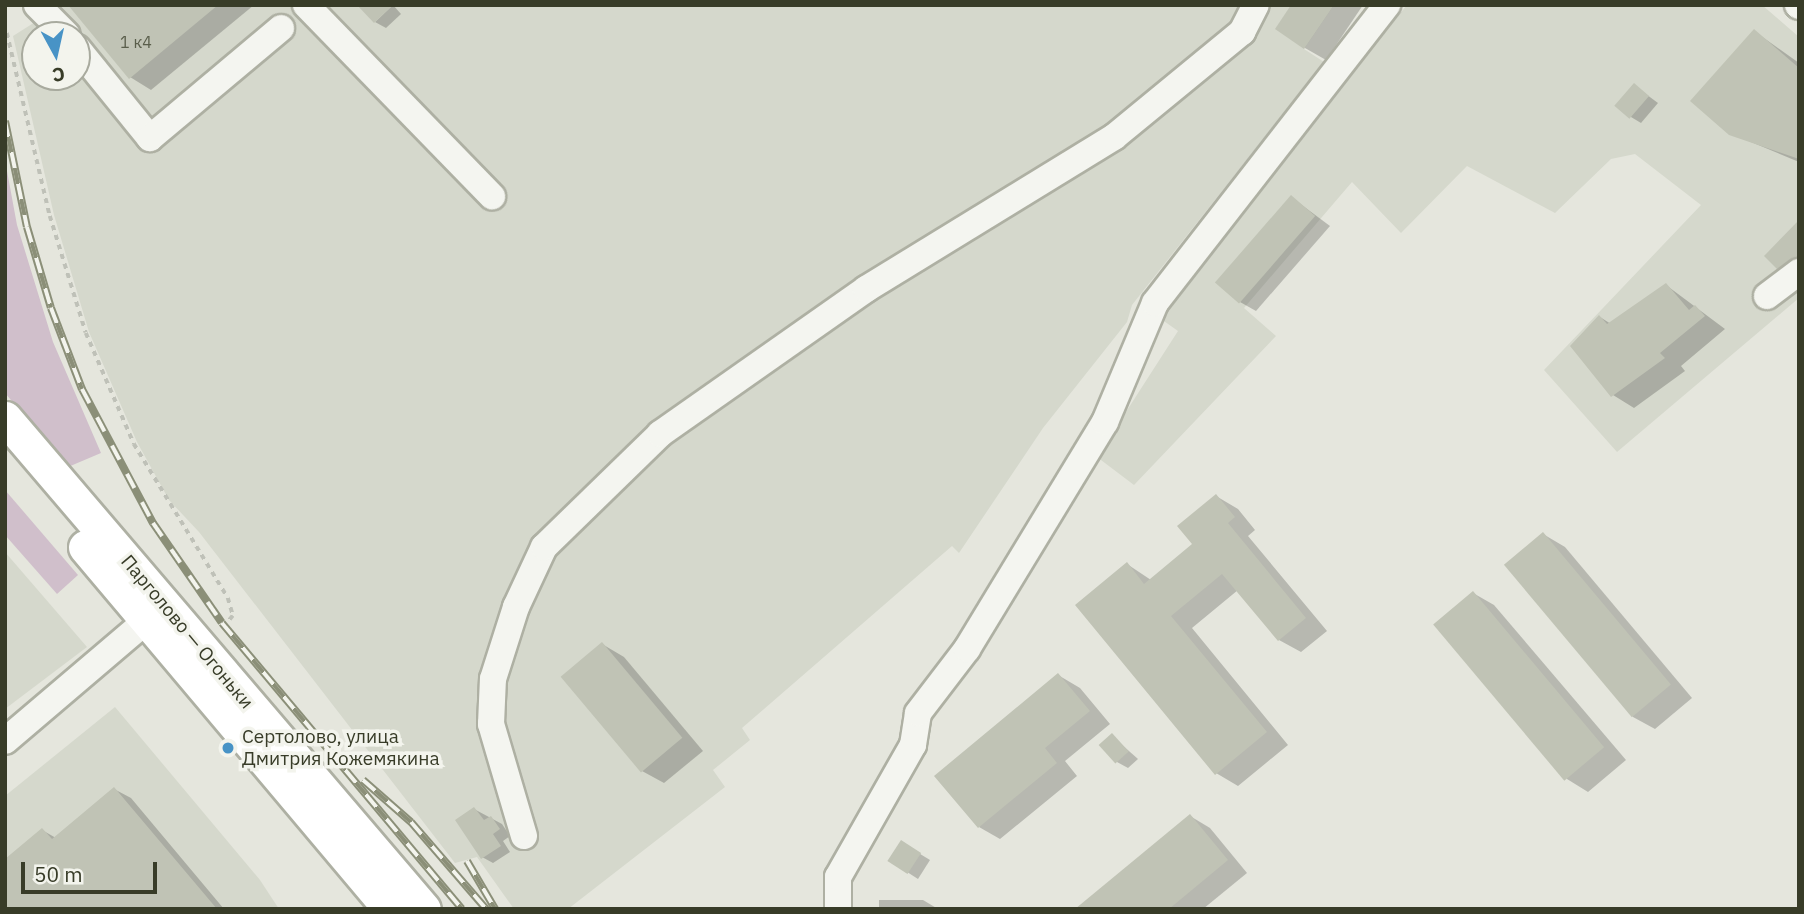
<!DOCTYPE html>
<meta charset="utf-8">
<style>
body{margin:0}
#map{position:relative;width:1804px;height:914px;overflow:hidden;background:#e5e6dd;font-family:"IBM Plex Sans",sans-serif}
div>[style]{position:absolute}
.built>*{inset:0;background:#d5d8cc}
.green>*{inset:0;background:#d0bfcb}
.shadow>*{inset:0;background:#0003}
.building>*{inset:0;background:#c0c3b5;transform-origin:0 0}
.path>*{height:3.5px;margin-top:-1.75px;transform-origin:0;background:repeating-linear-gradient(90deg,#bfc1b8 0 5px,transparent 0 10px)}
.roads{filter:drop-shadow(2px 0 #aeb0a3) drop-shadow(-2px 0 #aeb0a3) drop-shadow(0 2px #aeb0a3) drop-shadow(0 -2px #aeb0a3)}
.minor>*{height:26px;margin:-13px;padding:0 13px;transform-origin:13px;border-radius:13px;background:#f4f5f0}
.major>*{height:33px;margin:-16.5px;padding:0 16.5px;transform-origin:16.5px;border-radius:16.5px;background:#fff}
.rail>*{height:8px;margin-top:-4px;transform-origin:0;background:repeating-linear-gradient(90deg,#f3f4ed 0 16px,#8b8f78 0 32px);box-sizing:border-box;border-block:2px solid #8b8f78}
.dots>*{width:19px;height:19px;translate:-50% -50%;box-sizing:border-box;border:4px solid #f3f4ed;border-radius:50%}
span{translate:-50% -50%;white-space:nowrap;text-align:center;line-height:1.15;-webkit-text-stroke:7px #f3f4ed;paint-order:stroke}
.number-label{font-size:16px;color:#5a5e4b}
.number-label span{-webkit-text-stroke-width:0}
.street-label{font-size:19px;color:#383c28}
.poi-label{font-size:19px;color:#383c28}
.left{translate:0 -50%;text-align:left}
.frame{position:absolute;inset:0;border:7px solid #383c28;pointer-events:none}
.north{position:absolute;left:21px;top:21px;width:70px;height:70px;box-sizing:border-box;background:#f3f4ed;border:2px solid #a8aa9e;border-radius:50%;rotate:172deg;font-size:19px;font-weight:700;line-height:28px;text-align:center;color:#383c28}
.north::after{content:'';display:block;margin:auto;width:24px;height:32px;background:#4893c6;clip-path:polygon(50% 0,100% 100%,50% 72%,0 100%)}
.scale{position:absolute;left:21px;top:862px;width:136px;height:32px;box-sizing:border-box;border:4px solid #383c28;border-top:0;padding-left:9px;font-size:21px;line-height:24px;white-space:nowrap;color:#383c28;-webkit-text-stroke:5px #f3f4ed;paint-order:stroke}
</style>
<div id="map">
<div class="built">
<i style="clip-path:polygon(evenodd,62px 5px,1334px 5px,1304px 49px,1324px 62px,1132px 305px,1127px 322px,1043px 428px,959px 553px,952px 546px,742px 728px,750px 740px,713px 770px,725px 787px,568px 909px,514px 909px,477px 857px,455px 863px,199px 532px,169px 500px,137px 442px,89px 332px,54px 215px,13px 36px,62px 5px,35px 35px,77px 35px,77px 77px,35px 77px,35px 35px)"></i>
<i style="clip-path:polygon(1407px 5px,1762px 5px,1799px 37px,1799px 257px,1787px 269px,1799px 279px,1799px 298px,1617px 452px,1544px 370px,1701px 205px,1635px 154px,1611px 159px,1555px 213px,1467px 166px,1401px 233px,1352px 182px,1244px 308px,1276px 336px,1134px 485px,1097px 457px,1178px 331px,1161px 319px,1235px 217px)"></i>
<i style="clip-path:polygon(5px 552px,87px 647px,5px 709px)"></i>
<i style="clip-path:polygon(115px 707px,260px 880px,279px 909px,5px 909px,5px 796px)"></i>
</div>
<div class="green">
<i style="clip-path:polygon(5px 160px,17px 225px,53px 342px,101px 453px,68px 467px,5px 393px)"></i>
<i style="clip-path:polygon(5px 490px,78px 575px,57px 594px,5px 535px)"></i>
</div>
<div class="shadow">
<i style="clip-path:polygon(70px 5px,254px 5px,151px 90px,130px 77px)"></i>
<i style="clip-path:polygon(393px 5px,401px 14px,386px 28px,375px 22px)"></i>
<i style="clip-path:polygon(1293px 5px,1363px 5px,1326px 60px,1305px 48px)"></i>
<i style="clip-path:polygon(1754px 31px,1799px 63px,1799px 162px,1732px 134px)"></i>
<i style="clip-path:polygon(1635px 86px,1658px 103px,1641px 123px,1631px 117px)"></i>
<i style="clip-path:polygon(1291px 197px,1330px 226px,1256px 311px,1240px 302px)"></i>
<i style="clip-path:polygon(1799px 223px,1799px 279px,1778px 267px)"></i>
<i style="clip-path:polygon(1666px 285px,1725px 329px,1681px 366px,1685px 371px,1634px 408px,1613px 395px,1600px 317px,1611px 324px)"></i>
<i style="clip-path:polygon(1216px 496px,1238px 509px,1255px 530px,1248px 536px,1327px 631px,1301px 652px,1279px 640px,1238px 590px,1192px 628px,1288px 745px,1238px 786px,1216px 773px,1127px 564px,1151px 580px,1195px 544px)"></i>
<i style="clip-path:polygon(1543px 534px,1565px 547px,1692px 698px,1655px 729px,1633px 717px)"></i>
<i style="clip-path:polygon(1473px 593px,1494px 605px,1626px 760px,1588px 792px,1567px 779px)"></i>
<i style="clip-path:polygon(602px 644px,624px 657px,703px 751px,664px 783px,642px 771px,564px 677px)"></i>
<i style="clip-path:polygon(1058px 675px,1080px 688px,1110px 724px,1065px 761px,1077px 776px,1000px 839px,979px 827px)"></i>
<i style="clip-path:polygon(1112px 736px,1138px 759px,1128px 768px,1117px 762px)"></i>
<i style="clip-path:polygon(114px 789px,131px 798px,224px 909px,5px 909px,42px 830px,56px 838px)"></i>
<i style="clip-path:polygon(474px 809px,502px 824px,510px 836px,503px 841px,510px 852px,493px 863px,482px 857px)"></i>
<i style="clip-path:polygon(1190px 816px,1210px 828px,1247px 873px,1203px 909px,1078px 909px)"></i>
<i style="clip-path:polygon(912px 849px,930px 860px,918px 879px,890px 861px)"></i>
<i style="clip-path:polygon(879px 900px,923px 900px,938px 909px,879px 909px)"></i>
</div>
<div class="building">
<i style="clip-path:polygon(68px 5px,218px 5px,129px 79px)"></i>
<i style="clip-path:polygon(357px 5px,393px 5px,374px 23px)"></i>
<i style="clip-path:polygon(1291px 5px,1334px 5px,1304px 49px,1275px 29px)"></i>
<i style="clip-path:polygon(1754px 29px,1799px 68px,1799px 159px,1729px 135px,1690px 101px)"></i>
<i style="left:1634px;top:83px;width:20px;height:30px;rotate:41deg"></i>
<i style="left:1291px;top:195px;width:32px;height:116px;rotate:41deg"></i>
<i style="clip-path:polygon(1799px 220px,1799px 256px,1777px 269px,1764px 256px)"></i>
<i style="clip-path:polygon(1666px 283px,1689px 310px,1695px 305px,1705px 316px,1660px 353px,1665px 358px,1611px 397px,1570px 346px,1599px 315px,1607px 324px)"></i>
<i style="clip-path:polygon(1216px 494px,1235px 517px,1228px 523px,1306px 618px,1278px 641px,1222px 574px,1171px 616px,1267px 732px,1215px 775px,1075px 605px,1127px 562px,1144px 584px,1192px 544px,1177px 526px)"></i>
<i style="left:1543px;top:532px;width:199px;height:51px;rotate:50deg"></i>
<i style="left:1473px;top:591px;width:204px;height:52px;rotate:50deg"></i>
<i style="left:602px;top:642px;width:125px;height:54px;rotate:50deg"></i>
<i style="clip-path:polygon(1058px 673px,1090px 711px,1045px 748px,1057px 763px,978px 828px,934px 776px)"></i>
<i style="left:1112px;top:733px;width:25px;height:18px;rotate:48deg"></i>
<i style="clip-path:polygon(114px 787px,217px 909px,5px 909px,5px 859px,42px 828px,52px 839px)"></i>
<i style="clip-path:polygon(474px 807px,484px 820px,491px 816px,500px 829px,493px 834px,501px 846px,481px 859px,455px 820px)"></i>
<i style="clip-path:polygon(1190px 814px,1228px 860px,1169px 909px,1075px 909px)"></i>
<i style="left:901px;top:840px;width:24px;height:25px;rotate:33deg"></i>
</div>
<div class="path">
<i style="left:7px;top:33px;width:188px;rotate:76.8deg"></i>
<i style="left:50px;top:216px;width:122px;rotate:72.9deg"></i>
<i style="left:86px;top:333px;width:121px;rotate:66.6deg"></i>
<i style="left:134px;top:444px;width:180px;rotate:58.6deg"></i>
<i style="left:228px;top:598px;width:19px;rotate:74deg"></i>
<i style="left:233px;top:616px;width:19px;rotate:129deg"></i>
</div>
<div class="roads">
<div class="minor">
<i style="left:37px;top:5px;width:42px;rotate:45deg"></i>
<i style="left:306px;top:5px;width:267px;rotate:45.8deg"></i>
<i style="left:1798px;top:5px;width:1px;rotate:45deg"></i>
<i style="left:77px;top:48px;width:116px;rotate:51deg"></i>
<i style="left:150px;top:138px;width:171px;rotate:-40deg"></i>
<i style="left:1767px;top:296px;width:40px;rotate:-37deg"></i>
<i style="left:5px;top:741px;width:205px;rotate:-40.4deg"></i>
<i style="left:524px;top:836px;width:117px;rotate:-106.4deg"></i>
<i style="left:491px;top:724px;width:45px;rotate:-87.5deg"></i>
<i style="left:493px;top:679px;width:76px;rotate:-72.3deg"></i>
<i style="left:516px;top:607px;width:66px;rotate:-65deg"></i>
<i style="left:544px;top:547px;width:162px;rotate:-44.2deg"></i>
<i style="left:660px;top:434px;width:252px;rotate:-35.1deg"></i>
<i style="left:866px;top:289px;width:291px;rotate:-31.5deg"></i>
<i style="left:1114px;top:137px;width:166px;rotate:-39.4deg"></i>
<i style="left:1242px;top:32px;width:30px;rotate:-63deg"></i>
<i style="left:838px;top:909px;width:32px;rotate:-90deg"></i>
<i style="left:838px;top:877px;width:152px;rotate:-60.4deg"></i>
<i style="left:913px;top:745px;width:32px;rotate:-81deg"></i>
<i style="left:918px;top:713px;width:81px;rotate:-52.6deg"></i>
<i style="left:967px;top:649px;width:266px;rotate:-58.7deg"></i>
<i style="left:1105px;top:422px;width:129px;rotate:-67.2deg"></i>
<i style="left:1155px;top:303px;width:378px;rotate:-52.1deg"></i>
</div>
<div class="major">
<i style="left:5px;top:418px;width:645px;rotate:49.52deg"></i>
<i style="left:85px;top:547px;width:473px;rotate:49.9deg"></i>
</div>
</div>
<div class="rail">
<i style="left:5px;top:121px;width:108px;rotate:78.3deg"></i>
<i style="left:27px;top:227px;width:84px;rotate:73.5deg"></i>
<i style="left:51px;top:308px;width:87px;rotate:69.1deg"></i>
<i style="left:82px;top:389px;width:152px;rotate:62.1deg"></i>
<i style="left:153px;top:523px;width:121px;rotate:55.4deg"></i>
<i style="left:222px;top:623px;width:373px;rotate:50deg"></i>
<i style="left:363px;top:780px;width:64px;rotate:41.2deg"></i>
<i style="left:411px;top:822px;width:115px;rotate:49.2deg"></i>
<i style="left:467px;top:861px;width:56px;rotate:59.7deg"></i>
</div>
<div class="dots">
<i style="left:228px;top:748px;background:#4893c6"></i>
</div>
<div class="number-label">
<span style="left:136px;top:42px">1 к4</span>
</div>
<div class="street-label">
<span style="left:187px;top:632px;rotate:50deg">Парголово — Огоньки</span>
</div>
<div class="poi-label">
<span class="left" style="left:242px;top:748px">Сертолово, улица<br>Дмитрия Кожемякина</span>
</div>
<div class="frame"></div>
<div class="north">С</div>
<div class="scale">50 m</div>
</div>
